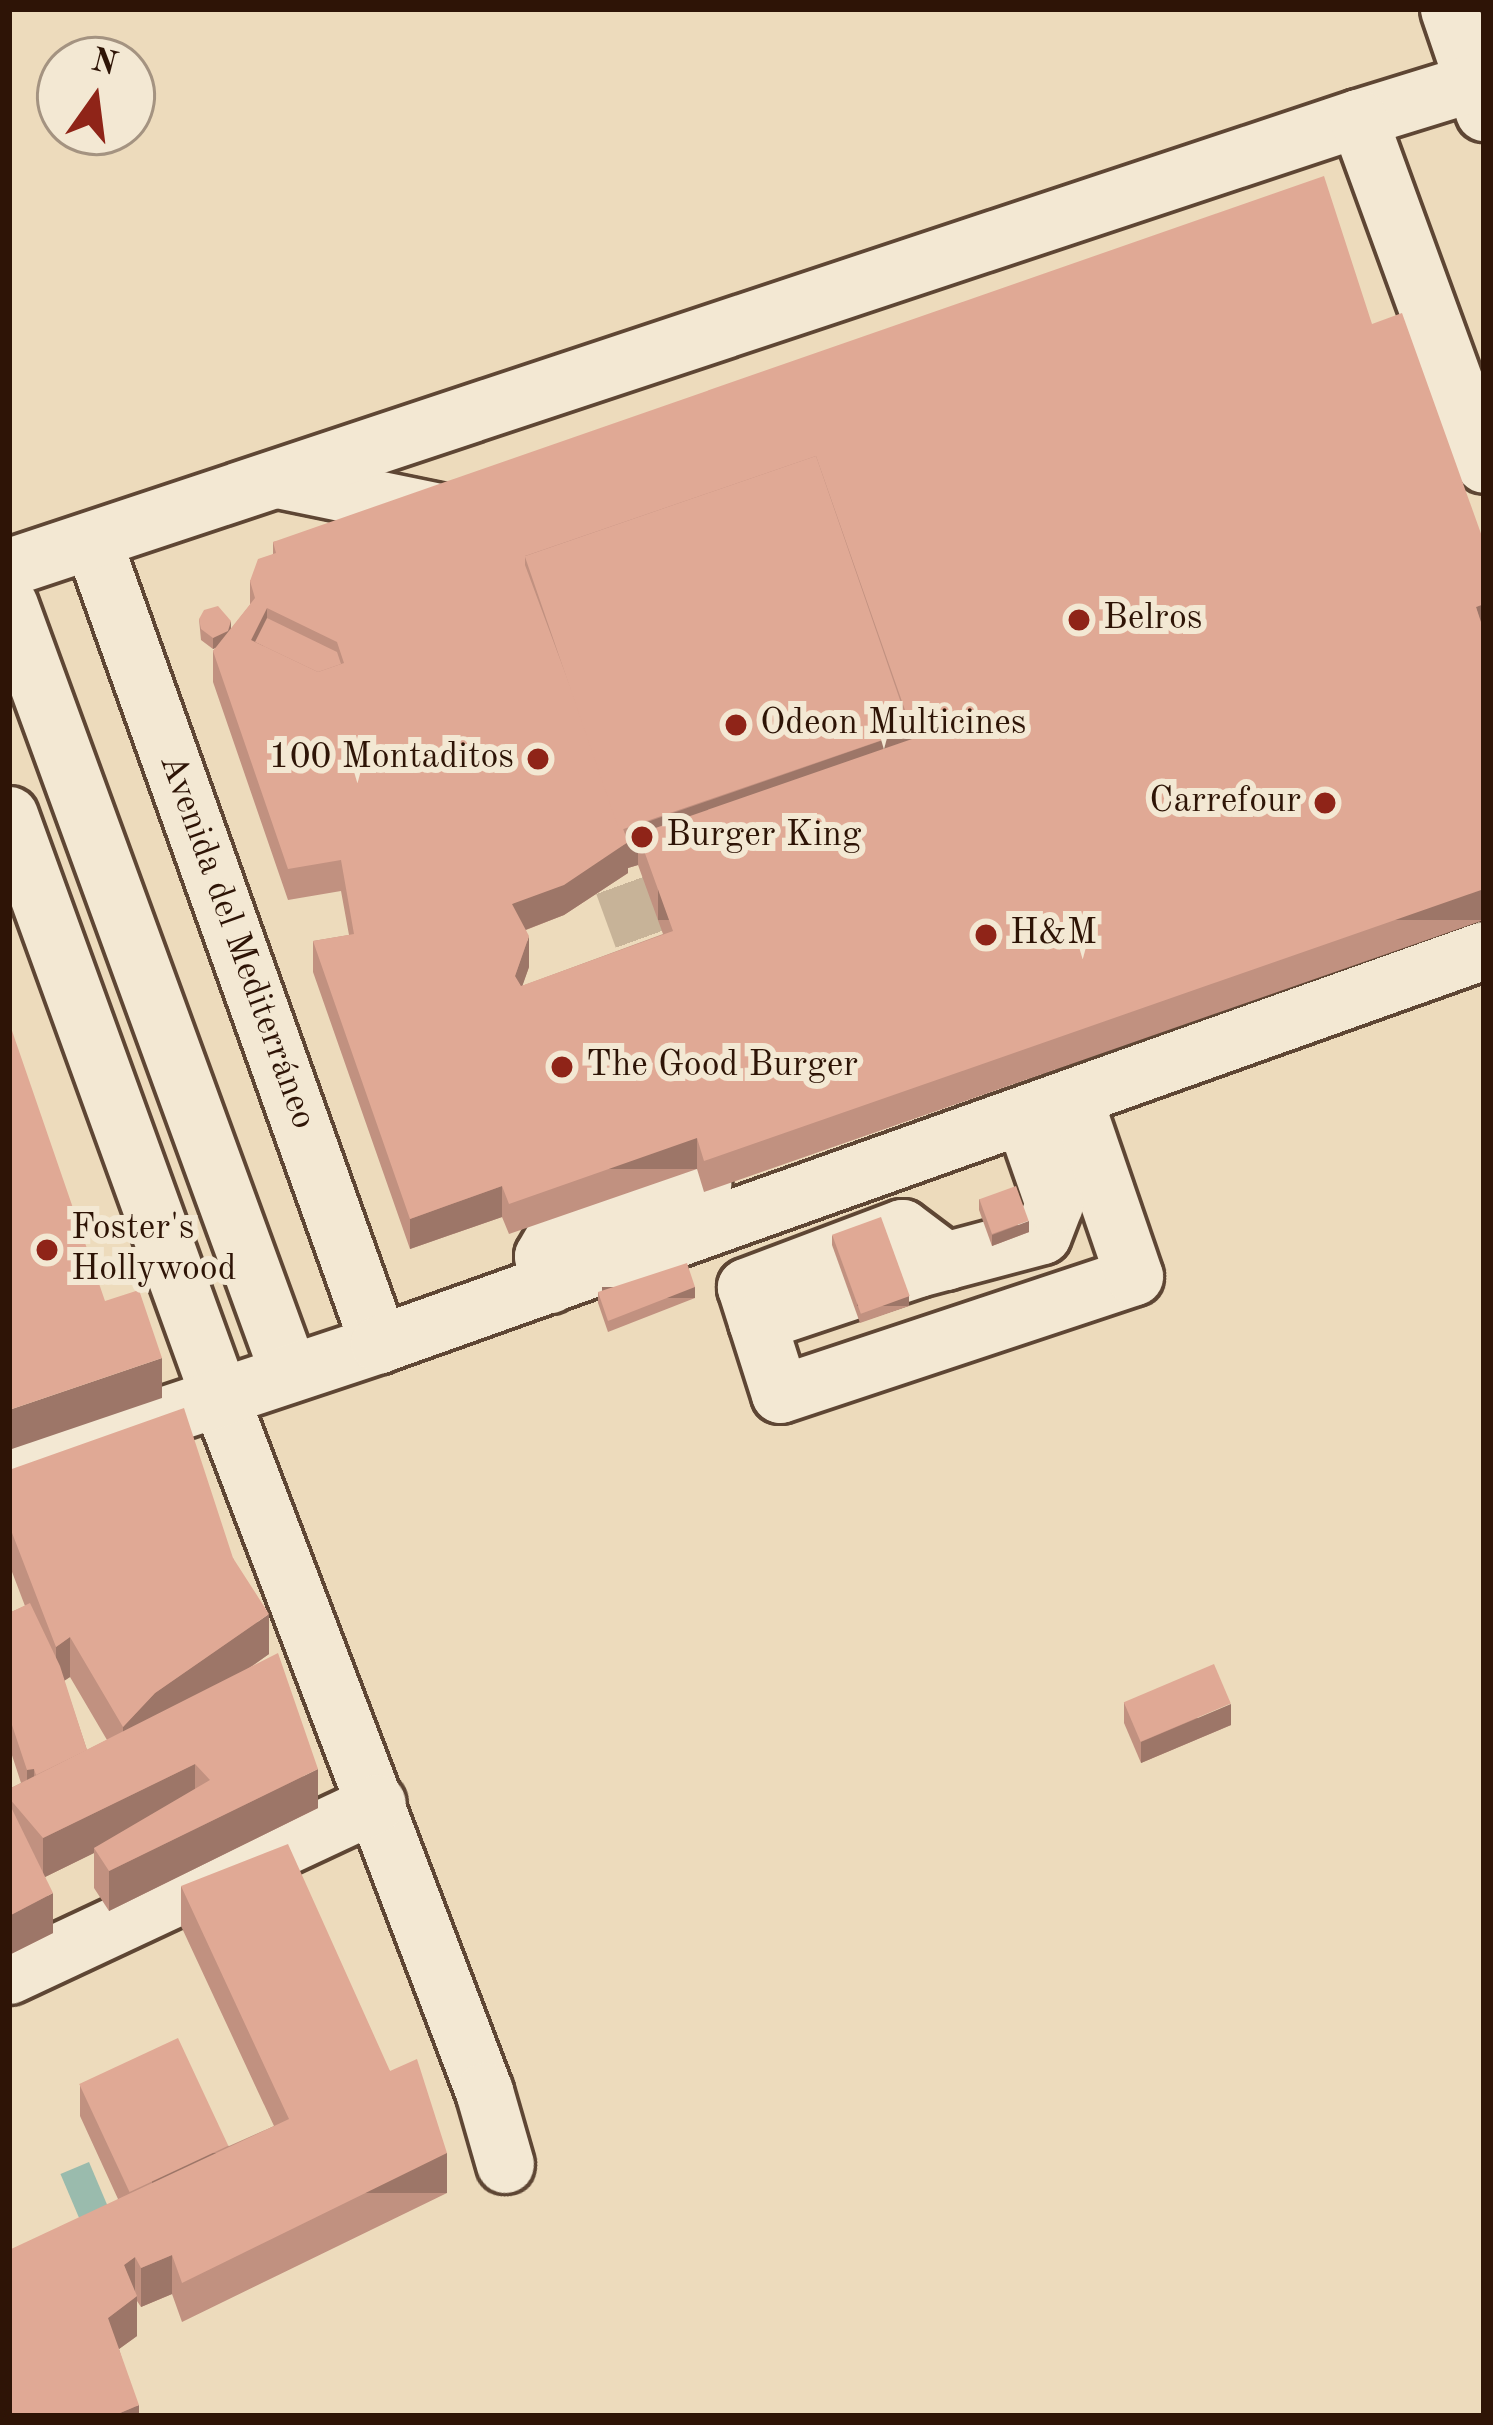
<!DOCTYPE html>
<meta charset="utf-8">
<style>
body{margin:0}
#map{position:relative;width:1493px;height:2425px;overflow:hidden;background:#eddbbc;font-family:"Old Standard TT",serif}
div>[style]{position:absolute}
.water>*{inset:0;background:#9abbad;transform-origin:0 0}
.minor-tunnel>*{height:57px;margin-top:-28.5px;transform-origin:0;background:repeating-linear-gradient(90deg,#c7b398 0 57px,transparent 0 85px)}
.roads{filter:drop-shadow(3px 0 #5e4634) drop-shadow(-3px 0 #5e4634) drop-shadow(0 3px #5e4634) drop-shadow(0 -3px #5e4634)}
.minor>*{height:57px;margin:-28.5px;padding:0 28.5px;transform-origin:28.5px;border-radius:28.5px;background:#f3e8d3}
.wall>*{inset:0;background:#c19180}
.shaded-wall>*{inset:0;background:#9d7668;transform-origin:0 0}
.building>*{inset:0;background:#e0a995;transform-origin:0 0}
.dots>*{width:33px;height:33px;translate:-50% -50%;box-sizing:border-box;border:6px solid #f3e8d3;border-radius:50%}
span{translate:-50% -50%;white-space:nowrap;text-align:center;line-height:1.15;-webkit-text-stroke:12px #f3e8d3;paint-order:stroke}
.poi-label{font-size:36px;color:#2e1406}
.left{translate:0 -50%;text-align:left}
.right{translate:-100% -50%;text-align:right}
.street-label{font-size:36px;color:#2e1406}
.frame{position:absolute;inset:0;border:12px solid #2e1406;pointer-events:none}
.north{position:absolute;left:36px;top:36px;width:120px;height:120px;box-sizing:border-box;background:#f3e8d3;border:3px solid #a49381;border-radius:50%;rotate:14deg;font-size:33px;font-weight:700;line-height:48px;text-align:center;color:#2e1406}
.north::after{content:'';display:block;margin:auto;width:42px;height:54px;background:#8f2418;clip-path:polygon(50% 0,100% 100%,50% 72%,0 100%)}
</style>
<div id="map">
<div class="water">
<i style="left:89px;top:2162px;width:67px;height:31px;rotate:67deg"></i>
</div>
<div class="minor-tunnel">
<i style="left:594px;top:804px;width:226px;rotate:70deg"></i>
</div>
<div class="roads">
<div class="minor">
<i style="left:1449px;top:9px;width:109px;rotate:71.2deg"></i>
<i style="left:1358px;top:118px;width:121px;rotate:-17.2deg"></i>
<i style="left:278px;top:479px;width:169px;rotate:11.6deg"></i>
<i style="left:92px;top:540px;width:854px;rotate:70.36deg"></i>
<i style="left:9px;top:567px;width:1422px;rotate:-18.41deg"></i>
<i style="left:1358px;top:118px;width:368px;rotate:70deg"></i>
<i style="left:9px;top:605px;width:817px;rotate:69.97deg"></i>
<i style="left:9px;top:815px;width:620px;rotate:70.1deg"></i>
<i style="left:220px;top:1398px;width:742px;rotate:69.15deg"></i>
<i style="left:484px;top:2091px;width:76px;rotate:74deg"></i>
<i style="left:946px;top:1261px;width:55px;rotate:-143.1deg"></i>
<i style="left:902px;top:1228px;width:167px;rotate:159.3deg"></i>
<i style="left:746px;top:1287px;width:112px;rotate:72.4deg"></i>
<i style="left:780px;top:1394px;width:373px;rotate:-18.4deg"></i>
<i style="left:1134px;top:1276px;width:188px;rotate:-108.9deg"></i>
<i style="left:550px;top:1284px;width:29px;rotate:-104deg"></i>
<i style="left:543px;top:1256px;width:22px;rotate:-60deg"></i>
<i style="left:554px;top:1237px;width:158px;rotate:-20deg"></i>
<i style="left:757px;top:1322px;width:170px;rotate:-18.5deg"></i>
<i style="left:918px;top:1268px;width:128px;rotate:-14.9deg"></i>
<i style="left:1042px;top:1235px;width:33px;rotate:-69deg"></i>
<i style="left:1054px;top:1204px;width:94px;rotate:-109.2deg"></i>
<i style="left:9px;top:1467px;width:390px;rotate:-18.4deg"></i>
<i style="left:379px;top:1344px;width:1173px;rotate:-19.62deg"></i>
<i style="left:9px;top:1975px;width:406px;rotate:-25.1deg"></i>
</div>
</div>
<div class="wall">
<i style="clip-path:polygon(evenodd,1372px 324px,1484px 542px,1484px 920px,704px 1192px,697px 1169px,509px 1234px,502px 1217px,410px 1249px,313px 972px,313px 941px,349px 935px,341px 891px,288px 900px,213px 682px,213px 651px,217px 647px,213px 649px,201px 640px,199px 619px,231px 629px,250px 605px,250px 581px,273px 554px,273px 542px,1372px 324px,638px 865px,663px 934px,522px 986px,529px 967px,526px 930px,564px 915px,628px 873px,628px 868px,638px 865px)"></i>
<i style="clip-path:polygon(979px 1199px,1029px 1232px,992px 1246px,979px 1210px)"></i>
<i style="clip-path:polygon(832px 1235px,909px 1306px,860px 1323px,832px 1245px)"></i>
<i style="clip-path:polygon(598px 1292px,695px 1298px,608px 1332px,598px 1303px)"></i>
<i style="clip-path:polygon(evenodd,9px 1470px,233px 1558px,269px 1654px,251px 1667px,318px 1808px,109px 1911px,94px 1888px,94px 1853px,45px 1877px,53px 1933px,9px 1955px,9px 1789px,21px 1783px,9px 1746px,9px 1613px,25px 1606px,9px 1564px,9px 1470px,70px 1677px,107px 1740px,87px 1750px,64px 1681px,70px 1677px)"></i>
<i style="clip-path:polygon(1124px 1702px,1231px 1725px,1141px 1763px,1124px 1723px)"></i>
<i style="clip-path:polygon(181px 1886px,390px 2071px,447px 2193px,182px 2322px,172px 2294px,141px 2307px,137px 2301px,137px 2336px,119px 2349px,139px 2416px,9px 2416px,118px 2199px,80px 2116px,80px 2085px,229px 2146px,274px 2126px,181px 1926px)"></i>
</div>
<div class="shaded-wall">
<i style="clip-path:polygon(1484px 604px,1484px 635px,1476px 607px)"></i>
<i style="clip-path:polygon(267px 608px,267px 639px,259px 654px,251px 640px)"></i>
<i style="clip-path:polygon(231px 621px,231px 632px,228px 642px,213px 649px,213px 638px)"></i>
<i style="clip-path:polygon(912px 730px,912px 770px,638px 834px,638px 865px,628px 868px,628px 873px,564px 915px,512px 935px,512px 904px,627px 843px,627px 829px)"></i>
<i style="left:1484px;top:889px;width:31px;height:826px;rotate:90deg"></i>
<i style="clip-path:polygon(529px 936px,529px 967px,515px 1007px,515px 976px)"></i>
<i style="left:697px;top:1138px;width:31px;height:199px;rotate:90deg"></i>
<i style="clip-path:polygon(502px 1186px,502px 1217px,410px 1249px,410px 1219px)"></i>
<i style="clip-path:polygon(1029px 1221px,1029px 1232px,992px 1246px,992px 1235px)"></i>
<i style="left:695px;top:1287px;width:11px;height:93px;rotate:90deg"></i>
<i style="left:909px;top:1296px;width:10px;height:52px;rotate:90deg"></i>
<i style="clip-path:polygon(162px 1358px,162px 1398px,9px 1450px,9px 1410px)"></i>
<i style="clip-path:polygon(269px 1614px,269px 1654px,155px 1733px,123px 1767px,123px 1727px,155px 1693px)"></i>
<i style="clip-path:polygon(70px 1637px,70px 1677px,56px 1686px,56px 1647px)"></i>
<i style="clip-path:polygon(1231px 1704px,1231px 1725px,1141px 1763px,1141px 1742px)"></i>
<i style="clip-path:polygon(195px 1764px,195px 1804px,94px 1848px,94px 1853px,43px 1878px,43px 1838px)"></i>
<i style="left:34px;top:1769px;width:30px;height:7px;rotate:90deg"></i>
<i style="clip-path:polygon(318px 1769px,318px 1808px,109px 1911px,109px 1871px)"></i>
<i style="clip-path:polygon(53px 1893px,53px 1933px,9px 1955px,9px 1916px)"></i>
<i style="left:12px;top:2143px;width:39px;height:3px;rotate:90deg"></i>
<i style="left:447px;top:2153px;width:40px;height:295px;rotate:90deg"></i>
<i style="clip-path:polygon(172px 2255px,172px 2294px,141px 2307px,141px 2268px)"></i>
<i style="clip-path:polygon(135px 2257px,135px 2296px,124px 2265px)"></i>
<i style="clip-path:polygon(137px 2296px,137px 2336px,108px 2357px,108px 2318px)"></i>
<i style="clip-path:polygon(139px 2405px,139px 2416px,113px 2416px)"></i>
</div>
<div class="building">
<i style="clip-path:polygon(evenodd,1324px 176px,1372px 324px,1402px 313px,1484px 542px,1484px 604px,1476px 607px,1484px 631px,1484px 889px,704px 1161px,697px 1138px,509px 1204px,502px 1186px,410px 1219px,313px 941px,354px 934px,341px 860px,288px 869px,213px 651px,255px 598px,250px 581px,258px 559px,276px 553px,273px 542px,1324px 176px,816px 456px,912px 730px,912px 739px,638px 834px,673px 931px,521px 986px,515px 976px,529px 936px,512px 904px,564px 885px,628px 842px,525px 565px,525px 556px,816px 456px,1324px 176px,267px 608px,337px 642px,344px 663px,318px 672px,251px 640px,267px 608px)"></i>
<i style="left:816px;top:456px;width:290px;height:308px;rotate:71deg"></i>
<i style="clip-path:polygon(218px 606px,231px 621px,228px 631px,213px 638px,201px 629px,199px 619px,204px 610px)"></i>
<i style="clip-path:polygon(267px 618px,337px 652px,341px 664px,318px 672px,255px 642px)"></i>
<i style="clip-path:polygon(9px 1022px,105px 1301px,139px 1290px,162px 1358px,9px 1410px)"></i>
<i style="left:1016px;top:1186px;width:37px;height:39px;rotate:70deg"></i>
<i style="left:881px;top:1217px;width:84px;height:52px;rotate:70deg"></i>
<i style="clip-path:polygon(687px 1263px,695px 1287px,608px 1321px,598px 1292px)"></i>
<i style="clip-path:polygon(184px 1408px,233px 1558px,269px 1614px,155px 1693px,123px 1727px,70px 1637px,56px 1647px,9px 1525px,9px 1470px)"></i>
<i style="clip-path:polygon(30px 1603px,60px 1666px,87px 1750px,36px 1775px,34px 1769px,27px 1770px,9px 1716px,9px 1613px)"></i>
<i style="clip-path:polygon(278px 1653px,318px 1769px,109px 1871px,94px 1848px,210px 1780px,195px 1764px,43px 1838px,9px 1798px,9px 1789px)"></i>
<i style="left:1214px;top:1664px;width:43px;height:98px;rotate:67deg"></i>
<i style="clip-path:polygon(9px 1803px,53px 1893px,9px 1916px)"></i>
<i style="clip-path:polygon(288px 1844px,390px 2071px,417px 2059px,447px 2153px,182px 2283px,172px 2255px,141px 2268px,135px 2257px,124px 2265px,137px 2296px,108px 2318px,139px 2405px,113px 2416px,9px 2416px,9px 2250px,289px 2119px,181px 1886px)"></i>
<i style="left:178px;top:2038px;width:119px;height:109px;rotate:65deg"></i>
</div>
<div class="dots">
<i style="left:1079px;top:620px;background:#8f2418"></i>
<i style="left:736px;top:725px;background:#8f2418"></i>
<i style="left:538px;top:759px;background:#8f2418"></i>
<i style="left:1325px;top:803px;background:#8f2418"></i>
<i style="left:642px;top:837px;background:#8f2418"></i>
<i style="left:986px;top:935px;background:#8f2418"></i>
<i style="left:562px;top:1067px;background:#8f2418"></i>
<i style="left:47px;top:1250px;background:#8f2418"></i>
</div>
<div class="poi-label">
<span class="left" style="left:1103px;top:620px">Belros</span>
<span class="left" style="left:760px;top:725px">Odeon Multicines</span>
<span class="right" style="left:514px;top:759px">100 Montaditos</span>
<span class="right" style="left:1301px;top:803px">Carrefour</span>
<span class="left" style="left:666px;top:837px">Burger King</span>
<span class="left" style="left:1010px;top:935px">H&amp;M</span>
<span class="left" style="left:586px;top:1067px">The Good Burger</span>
<span class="left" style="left:71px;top:1250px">Foster's<br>Hollywood</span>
</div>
<div class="street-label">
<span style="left:236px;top:942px;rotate:70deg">Avenida del Mediterráneo</span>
</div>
<div class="frame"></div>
<div class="north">N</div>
</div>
